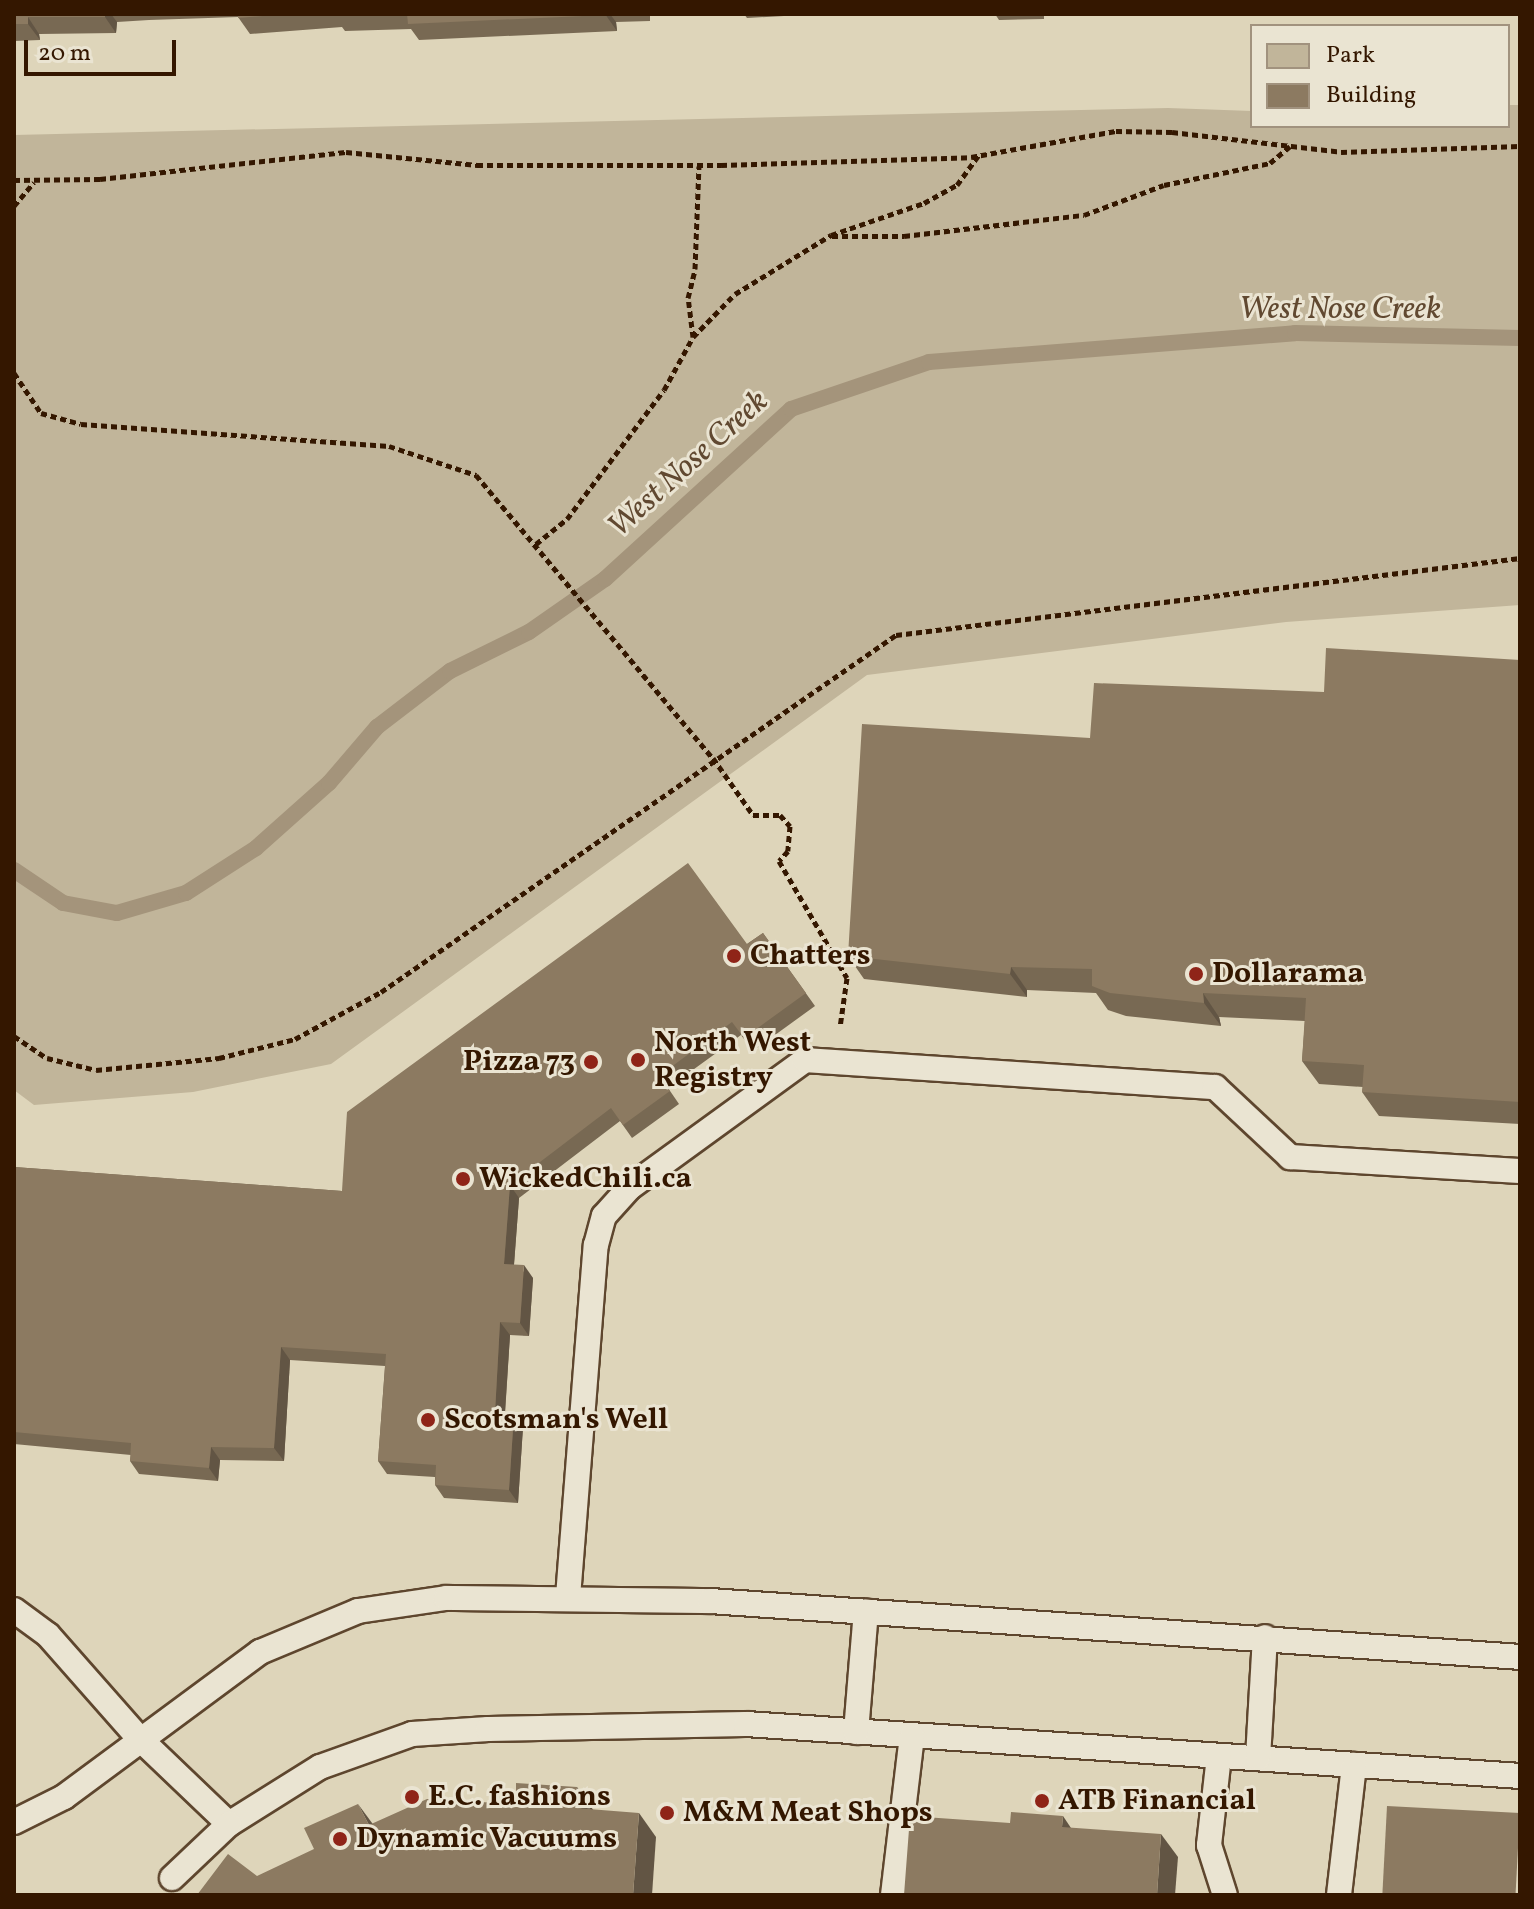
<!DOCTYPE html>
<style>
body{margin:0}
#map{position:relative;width:1534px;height:1909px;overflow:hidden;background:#ded5ba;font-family:Vollkorn,serif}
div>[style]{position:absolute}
.green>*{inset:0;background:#c1b59a}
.stream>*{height:16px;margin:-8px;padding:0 8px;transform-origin:8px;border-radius:8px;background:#a4947b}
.path>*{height:5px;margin-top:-2.5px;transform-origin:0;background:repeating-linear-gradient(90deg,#341700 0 6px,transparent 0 10px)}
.roads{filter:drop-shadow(2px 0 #5e462e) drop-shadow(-2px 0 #5e462e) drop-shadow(0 2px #5e462e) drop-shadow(0 -2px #5e462e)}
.lane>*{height:24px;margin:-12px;padding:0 12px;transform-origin:12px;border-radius:12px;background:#eae4d2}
.wall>*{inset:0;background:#786953}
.shaded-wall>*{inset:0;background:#625544}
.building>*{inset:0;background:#8c7a61;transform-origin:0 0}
.dots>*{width:22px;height:22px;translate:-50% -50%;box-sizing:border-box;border:4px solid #eae4d2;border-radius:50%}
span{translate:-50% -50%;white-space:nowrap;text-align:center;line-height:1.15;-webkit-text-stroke:6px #eae4d2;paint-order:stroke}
.poi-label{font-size:30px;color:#341700;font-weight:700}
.left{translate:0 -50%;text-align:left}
.right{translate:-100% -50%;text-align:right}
.water-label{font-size:32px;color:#614931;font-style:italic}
.frame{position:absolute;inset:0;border:16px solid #341700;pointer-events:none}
.legend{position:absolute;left:1250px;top:24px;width:260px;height:104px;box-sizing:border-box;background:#eae4d2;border:2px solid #a1927e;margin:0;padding:10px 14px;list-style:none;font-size:24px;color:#341700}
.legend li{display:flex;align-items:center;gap:16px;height:40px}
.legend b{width:40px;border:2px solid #a1927e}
.scale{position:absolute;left:24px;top:40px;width:152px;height:36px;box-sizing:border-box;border:4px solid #341700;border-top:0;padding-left:10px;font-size:24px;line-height:28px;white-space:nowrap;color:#341700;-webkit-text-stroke:6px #eae4d2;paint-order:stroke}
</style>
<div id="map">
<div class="green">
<i style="clip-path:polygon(1508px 105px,1520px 105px,1520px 605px,1286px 622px,867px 675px,331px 1064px,193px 1092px,34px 1105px,14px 1090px,14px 135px,1168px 108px,1252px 111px,1252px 126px,1508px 126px)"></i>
</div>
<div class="stream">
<i style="left:14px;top:870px;width:59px;rotate:34deg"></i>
<i style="left:63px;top:903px;width:55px;rotate:10.5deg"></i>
<i style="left:117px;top:913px;width:72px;rotate:-16.2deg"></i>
<i style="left:186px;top:893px;width:83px;rotate:-32.7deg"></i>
<i style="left:256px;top:848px;width:98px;rotate:-41.7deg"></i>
<i style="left:329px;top:783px;width:74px;rotate:-49.4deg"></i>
<i style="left:377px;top:727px;width:92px;rotate:-37.5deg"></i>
<i style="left:450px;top:671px;width:88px;rotate:-26.3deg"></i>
<i style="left:529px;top:632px;width:93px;rotate:-34.9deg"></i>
<i style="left:605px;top:579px;width:252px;rotate:-42.4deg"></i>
<i style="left:791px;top:409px;width:146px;rotate:-18.8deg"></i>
<i style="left:929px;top:362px;width:367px;rotate:-4.5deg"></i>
<i style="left:1295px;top:333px;width:225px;rotate:1.3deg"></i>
</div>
<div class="path">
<i style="left:14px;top:180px;width:86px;rotate:-0.7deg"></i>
<i style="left:100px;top:179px;width:247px;rotate:-6.3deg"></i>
<i style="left:346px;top:152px;width:132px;rotate:5.7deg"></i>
<i style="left:477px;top:165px;width:244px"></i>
<i style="left:721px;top:165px;width:250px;rotate:-1.8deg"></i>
<i style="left:971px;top:157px;width:147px;rotate:-10.2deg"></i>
<i style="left:1116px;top:131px;width:56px;rotate:1deg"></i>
<i style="left:1172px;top:132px;width:170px;rotate:6.7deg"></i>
<i style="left:1341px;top:152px;width:179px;rotate:-1.9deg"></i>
<i style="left:14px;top:206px;width:31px;rotate:-50deg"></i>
<i style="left:832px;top:236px;width:72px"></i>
<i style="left:904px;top:236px;width:181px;rotate:-6.7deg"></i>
<i style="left:1084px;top:215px;width:85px;rotate:-20.6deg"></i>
<i style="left:1164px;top:185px;width:108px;rotate:-11.7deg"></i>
<i style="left:1270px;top:163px;width:26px;rotate:-40deg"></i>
<i style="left:693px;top:337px;width:39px;rotate:-97deg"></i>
<i style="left:688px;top:298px;width:30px;rotate:-76deg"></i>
<i style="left:695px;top:269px;width:103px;rotate:-87.8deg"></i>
<i style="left:14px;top:373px;width:48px;rotate:56deg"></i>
<i style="left:41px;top:413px;width:41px;rotate:15.4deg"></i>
<i style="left:81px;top:424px;width:309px;rotate:4.1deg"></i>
<i style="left:389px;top:446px;width:92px;rotate:18.4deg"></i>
<i style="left:476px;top:475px;width:369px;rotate:50.1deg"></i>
<i style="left:713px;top:758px;width:70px;rotate:54.9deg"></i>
<i style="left:753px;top:815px;width:27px"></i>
<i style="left:780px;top:815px;width:15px;rotate:48deg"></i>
<i style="left:790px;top:826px;width:25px;rotate:95deg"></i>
<i style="left:788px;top:851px;width:13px;rotate:132deg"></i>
<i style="left:779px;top:861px;width:135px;rotate:59.8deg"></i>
<i style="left:847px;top:978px;width:49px;rotate:98.1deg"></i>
<i style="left:536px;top:544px;width:40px;rotate:-39deg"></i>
<i style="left:567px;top:519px;width:161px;rotate:-53.1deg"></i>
<i style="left:664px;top:390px;width:60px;rotate:-61.3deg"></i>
<i style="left:693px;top:337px;width:60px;rotate:-45.7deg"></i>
<i style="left:735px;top:294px;width:113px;rotate:-31.6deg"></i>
<i style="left:831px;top:235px;width:98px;rotate:-19deg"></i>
<i style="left:924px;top:203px;width:38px;rotate:-29deg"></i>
<i style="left:957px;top:185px;width:37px;rotate:-54deg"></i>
<i style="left:14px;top:1036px;width:40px;rotate:34deg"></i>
<i style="left:47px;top:1058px;width:50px;rotate:13.8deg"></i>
<i style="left:96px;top:1070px;width:124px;rotate:-5.6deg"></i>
<i style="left:219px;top:1058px;width:78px;rotate:-14deg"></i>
<i style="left:295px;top:1039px;width:98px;rotate:-28.7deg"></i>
<i style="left:381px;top:992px;width:627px;rotate:-34.73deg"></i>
<i style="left:896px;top:635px;width:629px;rotate:-7.03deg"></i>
</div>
<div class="roads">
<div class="lane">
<i style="left:568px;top:1597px;width:353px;rotate:-85.5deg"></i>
<i style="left:596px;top:1245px;width:30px;rotate:-75deg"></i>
<i style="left:604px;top:1216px;width:38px;rotate:-48deg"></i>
<i style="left:629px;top:1188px;width:218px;rotate:-36deg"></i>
<i style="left:805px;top:1060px;width:411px;rotate:3.8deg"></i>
<i style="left:1215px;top:1087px;width:103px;rotate:43deg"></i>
<i style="left:1290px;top:1157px;width:230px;rotate:3.5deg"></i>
<i style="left:14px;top:1610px;width:42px;rotate:36.3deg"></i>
<i style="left:48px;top:1635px;width:136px;rotate:48.6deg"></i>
<i style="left:138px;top:1737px;width:126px;rotate:43.7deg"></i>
<i style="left:229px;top:1824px;width:107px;rotate:-32.1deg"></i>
<i style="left:320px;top:1767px;width:98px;rotate:-19.7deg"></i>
<i style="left:412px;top:1734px;width:76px;rotate:-3.8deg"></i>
<i style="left:488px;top:1729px;width:258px;rotate:-1.1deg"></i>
<i style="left:746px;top:1724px;width:776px;rotate:3.84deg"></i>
<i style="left:856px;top:1732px;width:121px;rotate:-85.3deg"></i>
<i style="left:1219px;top:1756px;width:90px;rotate:96.4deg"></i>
<i style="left:1209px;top:1845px;width:52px;rotate:72.3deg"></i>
<i style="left:1258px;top:1758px;width:121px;rotate:-86.7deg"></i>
<i style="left:14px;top:1822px;width:56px;rotate:-26.6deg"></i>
<i style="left:64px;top:1797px;width:244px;rotate:-36.5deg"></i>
<i style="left:260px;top:1652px;width:106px;rotate:-22.7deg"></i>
<i style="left:358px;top:1611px;width:89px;rotate:-8.4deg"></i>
<i style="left:446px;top:1598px;width:264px;rotate:0.7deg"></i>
<i style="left:710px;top:1601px;width:812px;rotate:3.95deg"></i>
<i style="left:172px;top:1878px;width:79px;rotate:-43.5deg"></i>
<i style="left:893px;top:1895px;width:160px;rotate:-83.2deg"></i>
<i style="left:1339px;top:1895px;width:131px;rotate:-83.4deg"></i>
</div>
</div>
<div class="wall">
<i style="clip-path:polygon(14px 14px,650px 14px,650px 21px,616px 22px,617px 31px,419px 40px,411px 29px,345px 31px,342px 27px,250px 34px,238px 17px,149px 20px,117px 22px,116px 33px,39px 34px,40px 40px,14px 41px)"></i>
<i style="clip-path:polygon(744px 14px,819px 14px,747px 18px)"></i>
<i style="clip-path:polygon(995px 14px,1044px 14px,1044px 19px,999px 20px)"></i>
<i style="clip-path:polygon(1520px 660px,1520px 1124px,1379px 1116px,1362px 1092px,1363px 1087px,1319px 1084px,1302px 1061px,1305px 1021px,1219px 1017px,1221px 1026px,1126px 1016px,1108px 1010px,1096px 993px,1027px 990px,1027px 997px,864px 979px,848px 956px,1090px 738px,1324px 692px)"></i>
<i style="clip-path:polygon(763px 933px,815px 1006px,753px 1051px,741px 1035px,668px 1088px,679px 1104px,632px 1138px,620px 1121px,519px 1198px,514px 1265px,533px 1278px,529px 1336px,510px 1335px,505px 1414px,523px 1427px,518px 1503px,444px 1498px,435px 1485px,435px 1477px,387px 1474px,378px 1461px,385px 1366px,290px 1360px,284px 1461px,220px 1460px,218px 1481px,139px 1474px,130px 1461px,131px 1455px,14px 1444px,14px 1167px,342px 1191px,747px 944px)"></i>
</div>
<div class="shaded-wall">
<i style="clip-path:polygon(105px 14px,111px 14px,117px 22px,116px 33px,105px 17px)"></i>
<i style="clip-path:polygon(605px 14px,610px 14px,616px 22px,617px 31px)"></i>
<i style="clip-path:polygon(28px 17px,39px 34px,40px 40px,28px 24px)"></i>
<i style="clip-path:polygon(1011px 967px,1027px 990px,1027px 997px,1010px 974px)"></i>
<i style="clip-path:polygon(1203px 993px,1219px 1017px,1221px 1026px,1204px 1003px)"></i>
<i style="clip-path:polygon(510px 1185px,519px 1198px,513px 1277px,504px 1264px)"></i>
<i style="clip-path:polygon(524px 1265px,533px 1278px,529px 1336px,520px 1323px)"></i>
<i style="clip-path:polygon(500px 1322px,510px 1335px,504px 1426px,495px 1413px)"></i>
<i style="clip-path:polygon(281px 1347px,290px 1360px,284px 1461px,274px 1448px)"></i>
<i style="clip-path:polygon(514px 1414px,523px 1427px,518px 1503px,509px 1490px)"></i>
<i style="clip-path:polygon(211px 1447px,220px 1460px,218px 1481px,209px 1468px)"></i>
<i style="clip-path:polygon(577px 1787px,594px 1811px,576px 1808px)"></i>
<i style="clip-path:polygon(358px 1804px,375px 1827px,369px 1825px)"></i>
<i style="clip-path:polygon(639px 1813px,656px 1837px,652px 1895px,633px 1895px)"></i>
<i style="clip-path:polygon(1063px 1816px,1079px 1840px,1062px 1827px)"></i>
<i style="clip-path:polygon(1161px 1834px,1178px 1857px,1175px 1895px,1157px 1895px)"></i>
</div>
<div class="building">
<i style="clip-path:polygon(14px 14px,105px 14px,105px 17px,28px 17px,28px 24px,14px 24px)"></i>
<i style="clip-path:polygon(238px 14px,286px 14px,238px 18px)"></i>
<i style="clip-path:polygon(407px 14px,605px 14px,605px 15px,408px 24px)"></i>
<i style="clip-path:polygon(1326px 648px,1520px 660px,1520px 1102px,1362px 1092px,1364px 1065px,1302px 1061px,1306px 998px,1203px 993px,1204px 1003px,1110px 993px,1092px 986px,1092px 969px,1011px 967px,1010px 974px,848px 956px,862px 724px,1090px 738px,1094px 683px,1324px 692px)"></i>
<i style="clip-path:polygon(688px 863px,747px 944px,763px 933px,806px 993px,744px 1038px,732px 1022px,659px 1076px,670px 1091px,623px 1125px,611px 1108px,510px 1185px,504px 1264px,524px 1265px,520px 1323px,500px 1322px,495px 1413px,514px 1414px,509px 1490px,435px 1485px,436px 1465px,378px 1461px,386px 1354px,281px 1347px,274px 1448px,211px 1447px,209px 1468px,130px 1461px,131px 1443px,14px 1432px,14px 1167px,342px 1191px,347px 1112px)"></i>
<i style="clip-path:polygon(516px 1783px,577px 1787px,576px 1808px,639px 1813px,633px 1895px,197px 1895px,228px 1854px,257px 1876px,314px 1849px,304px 1828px,358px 1804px,369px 1825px,427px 1799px,516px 1804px)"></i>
<i style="left:1387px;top:1806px;width:133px;height:89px;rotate:3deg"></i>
<i style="clip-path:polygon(1011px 1812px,1063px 1816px,1062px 1827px,1161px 1834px,1157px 1895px,904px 1895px,910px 1816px,1010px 1823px)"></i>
</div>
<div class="dots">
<i style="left:734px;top:956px;background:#8f2418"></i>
<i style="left:1196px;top:974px;background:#8f2418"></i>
<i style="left:638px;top:1060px;background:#8f2418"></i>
<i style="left:591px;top:1062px;background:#8f2418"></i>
<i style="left:463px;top:1179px;background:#8f2418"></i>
<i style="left:428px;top:1420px;background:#8f2418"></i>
<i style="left:412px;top:1797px;background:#8f2418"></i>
<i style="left:1042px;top:1801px;background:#8f2418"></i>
<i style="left:667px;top:1813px;background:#8f2418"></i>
<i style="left:340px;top:1839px;background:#8f2418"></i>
</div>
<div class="poi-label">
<span class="left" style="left:750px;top:956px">Chatters</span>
<span class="left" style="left:1212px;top:974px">Dollarama</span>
<span class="left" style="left:654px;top:1060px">North West<br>Registry</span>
<span class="right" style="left:575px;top:1062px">Pizza 73</span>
<span class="left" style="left:479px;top:1179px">WickedChili.ca</span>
<span class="left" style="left:444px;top:1420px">Scotsman's Well</span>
<span class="left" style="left:428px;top:1797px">E.C. fashions</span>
<span class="left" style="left:1058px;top:1801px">ATB Financial</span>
<span class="left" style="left:683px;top:1813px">M&amp;M Meat Shops</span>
<span class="left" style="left:356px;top:1839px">Dynamic Vacuums</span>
</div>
<div class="water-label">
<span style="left:1340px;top:310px">West Nose Creek</span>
<span style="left:689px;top:465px;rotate:-42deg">West Nose Creek</span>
</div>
<div class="frame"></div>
<ul class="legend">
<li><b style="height:22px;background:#c1b59a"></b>Park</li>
<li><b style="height:22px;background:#8c7a61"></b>Building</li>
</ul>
<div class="scale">20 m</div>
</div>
